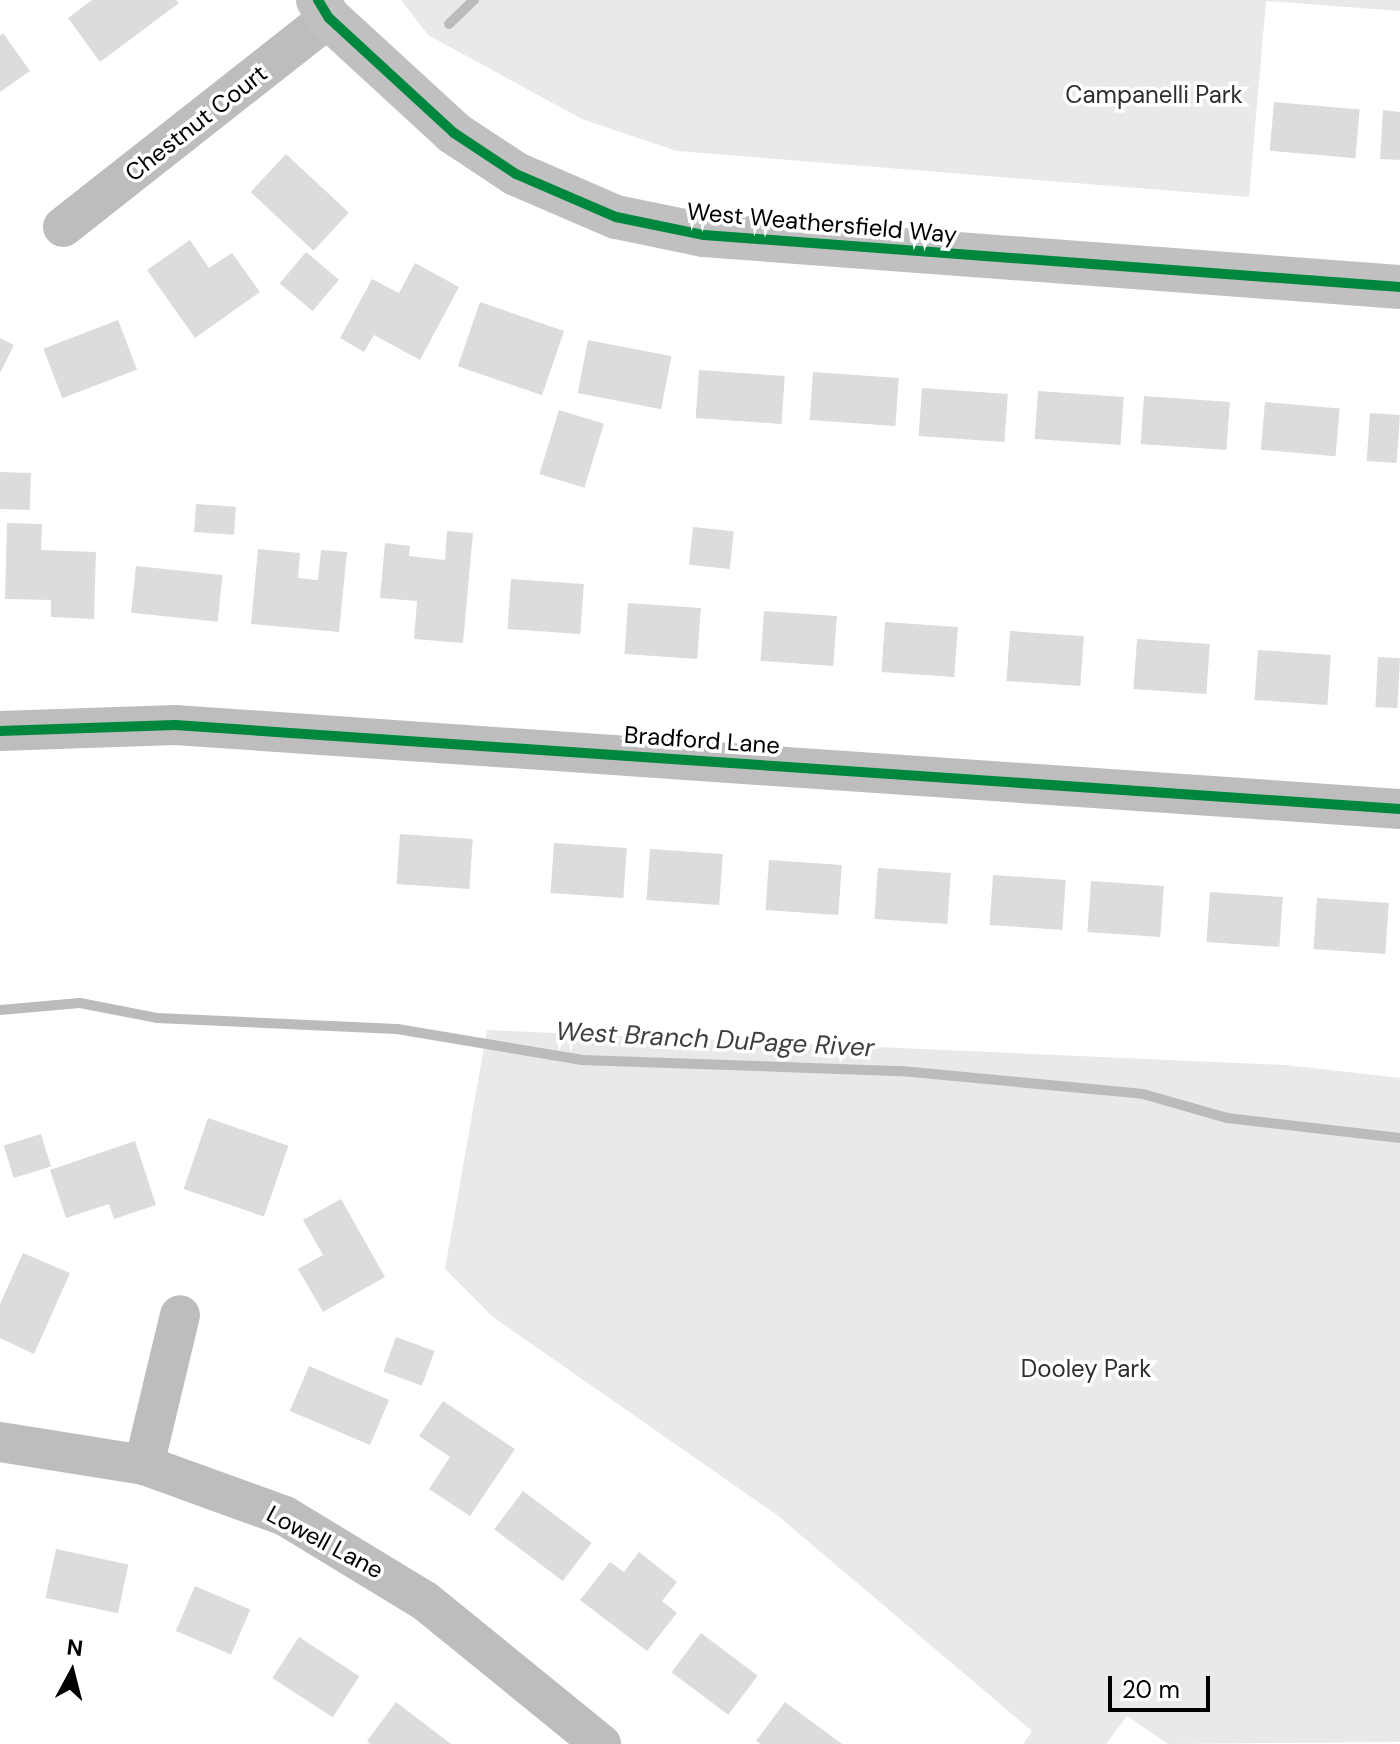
<!DOCTYPE html>
<style>
body{margin:0}
#map{position:relative;width:1400px;height:1744px;overflow:hidden;background:#fff;font-family:"DM Sans",sans-serif}
div>[style]{position:absolute}
.green>*{inset:0;background:#e9e9e9}
.stream>*{height:10px;margin:-5px;padding:0 5px;transform-origin:5px;border-radius:5px;background:#bbb}
.building>*{inset:0;background:#dcdcdc;transform-origin:0 0}
.street>*{height:40px;margin:-20px;padding:0 20px;transform-origin:20px;border-radius:20px;background:#bdbdbd}
.secondary>*{height:44px;margin:-22px;padding:0 22px;transform-origin:22px;border-radius:22px;background:#c0c0c0}
.cycleway>*{height:10px;margin:-5px;padding:0 5px;transform-origin:5px;border-radius:5px;background:#00873e}
span{translate:-50% -50%;white-space:nowrap;text-align:center;line-height:1.15;-webkit-text-stroke:7px #fff;paint-order:stroke}
.park-label{font-size:24px;color:#2e2e2e}
.street-label{font-size:24px;color:#000}
.water-label{font-size:26px;color:#3f3f3f;font-style:italic}
.north{position:absolute;left:32px;top:1632px;width:80px;height:80px;-webkit-text-stroke:6px #fff;paint-order:stroke;rotate:7deg;font-size:22px;font-weight:700;line-height:32px;text-align:center;color:#000}
.north::after{content:'';display:block;margin:auto;width:28px;height:36px;background:#000;clip-path:polygon(50% 0,100% 100%,50% 72%,0 100%)}
.scale{position:absolute;left:1108px;top:1676px;width:102px;height:36px;box-sizing:border-box;border:4px solid #000;border-top:0;padding-left:10px;font-size:24px;line-height:28px;white-space:nowrap;color:#000;-webkit-text-stroke:6px #fff;paint-order:stroke}
</style>
<div id="map">
<div class="green">
<i style="clip-path:polygon(401px 0,1400px 0,1400px 11px,1266px 1px,1249px 197px,677px 151px,582px 119px,428px 35px)"></i>
<i style="clip-path:polygon(487px 1030px,1286px 1065px,1400px 1078px,1400px 1742px,1168px 1744px,1127px 1716px,1106px 1744px,1023px 1744px,1032px 1731px,777px 1515px,493px 1317px,445px 1269px)"></i>
</div>
<div class="stream">
<i style="left:449px;top:24px;width:35px;rotate:-44deg"></i>
<i style="left:0;top:1010px;width:80px;rotate:-5deg"></i>
<i style="left:80px;top:1003px;width:78px;rotate:11deg"></i>
<i style="left:157px;top:1018px;width:240px;rotate:2.6deg"></i>
<i style="left:397px;top:1029px;width:188px;rotate:9.5deg"></i>
<i style="left:582px;top:1060px;width:319px;rotate:2deg"></i>
<i style="left:901px;top:1071px;width:243px;rotate:5.4deg"></i>
<i style="left:1143px;top:1094px;width:87px;rotate:15.9deg"></i>
<i style="left:1227px;top:1118px;width:174px;rotate:6.6deg"></i>
</div>
<div class="building">
<i style="clip-path:polygon(92px 0,176px 0,179px 3px,100px 62px,68px 18px)"></i>
<i style="clip-path:polygon(3px 33px,30px 71px,0 92px,0 36px)"></i>
<i style="left:1274px;top:102px;width:86px;height:49px;rotate:5deg"></i>
<i style="clip-path:polygon(1383px 110px,1400px 112px,1400px 160px,1380px 159px)"></i>
<i style="left:286px;top:154px;width:86px;height:52px;rotate:43deg"></i>
<i style="clip-path:polygon(190px 240px,209px 268px,232px 253px,260px 292px,195px 338px,147px 270px)"></i>
<i style="left:306px;top:252px;width:43px;height:41px;rotate:40deg"></i>
<i style="clip-path:polygon(415px 263px,459px 287px,420px 360px,374px 335px,364px 352px,340px 338px,372px 279px,399px 293px)"></i>
<i style="left:480px;top:302px;width:89px;height:68px;rotate:19deg"></i>
<i style="left:118px;top:320px;width:53px;height:80px;rotate:69deg"></i>
<i style="clip-path:polygon(0 338px,14px 345px,0 373px)"></i>
<i style="left:588px;top:340px;width:85px;height:54px;rotate:11deg"></i>
<i style="left:699px;top:370px;width:86px;height:48px;rotate:4deg"></i>
<i style="left:813px;top:372px;width:86px;height:48px;rotate:4deg"></i>
<i style="left:922px;top:388px;width:86px;height:48px;rotate:4deg"></i>
<i style="left:1038px;top:391px;width:86px;height:48px;rotate:4deg"></i>
<i style="left:1144px;top:396px;width:86px;height:48px;rotate:4deg"></i>
<i style="left:1265px;top:402px;width:75px;height:48px;rotate:5deg"></i>
<i style="left:559px;top:410px;width:47px;height:67px;rotate:17deg"></i>
<i style="left:1370px;top:413px;width:30px;height:48px;rotate:4deg"></i>
<i style="left:0;top:472px;width:31px;height:37px;rotate:2deg"></i>
<i style="left:196px;top:504px;width:40px;height:28px;rotate:4deg"></i>
<i style="clip-path:polygon(7px 523px,42px 524px,41px 550px,96px 552px,94px 619px,51px 617px,51px 600px,5px 599px)"></i>
<i style="left:693px;top:527px;width:41px;height:38px;rotate:6deg"></i>
<i style="clip-path:polygon(447px 531px,473px 533px,463px 643px,414px 639px,417px 601px,380px 598px,385px 543px,410px 546px,409px 556px,445px 560px)"></i>
<i style="clip-path:polygon(258px 549px,300px 553px,298px 578px,318px 580px,321px 550px,347px 552px,339px 632px,251px 624px)"></i>
<i style="left:136px;top:566px;width:87px;height:47px;rotate:6deg"></i>
<i style="left:511px;top:579px;width:73px;height:50px;rotate:4deg"></i>
<i style="left:628px;top:603px;width:73px;height:51px;rotate:4deg"></i>
<i style="left:764px;top:611px;width:73px;height:50px;rotate:4deg"></i>
<i style="left:885px;top:622px;width:73px;height:50px;rotate:4deg"></i>
<i style="left:1010px;top:631px;width:74px;height:50px;rotate:4deg"></i>
<i style="left:1137px;top:639px;width:73px;height:50px;rotate:4deg"></i>
<i style="left:1258px;top:650px;width:73px;height:50px;rotate:4deg"></i>
<i style="left:1378px;top:657px;width:22px;height:50px;rotate:3deg"></i>
<i style="left:400px;top:834px;width:73px;height:50px;rotate:4deg"></i>
<i style="left:554px;top:843px;width:73px;height:50px;rotate:4deg"></i>
<i style="left:650px;top:849px;width:73px;height:51px;rotate:4deg"></i>
<i style="left:769px;top:860px;width:73px;height:50px;rotate:4deg"></i>
<i style="left:878px;top:868px;width:73px;height:51px;rotate:4deg"></i>
<i style="left:993px;top:875px;width:73px;height:50px;rotate:4deg"></i>
<i style="left:1091px;top:881px;width:73px;height:51px;rotate:4deg"></i>
<i style="left:1210px;top:892px;width:73px;height:50px;rotate:4deg"></i>
<i style="left:1317px;top:898px;width:72px;height:51px;rotate:4deg"></i>
<i style="left:208px;top:1118px;width:85px;height:75px;rotate:19deg"></i>
<i style="left:41px;top:1134px;width:34px;height:39px;rotate:73deg"></i>
<i style="clip-path:polygon(135px 1141px,156px 1205px,114px 1219px,109px 1204px,66px 1218px,50px 1170px)"></i>
<i style="clip-path:polygon(341px 1199px,385px 1277px,323px 1312px,298px 1269px,323px 1255px,303px 1220px)"></i>
<i style="clip-path:polygon(23px 1253px,70px 1273px,34px 1354px,0 1338px,0 1304px)"></i>
<i style="left:396px;top:1337px;width:41px;height:37px;rotate:20deg"></i>
<i style="left:309px;top:1366px;width:87px;height:49px;rotate:23deg"></i>
<i style="clip-path:polygon(443px 1401px,515px 1449px,470px 1516px,429px 1489px,450px 1457px,419px 1436px)"></i>
<i style="left:523px;top:1491px;width:86px;height:48px;rotate:37deg"></i>
<i style="left:56px;top:1549px;width:74px;height:50px;rotate:12deg"></i>
<i style="clip-path:polygon(639px 1552px,677px 1582px,662px 1601px,677px 1613px,647px 1651px,580px 1600px,610px 1562px,624px 1572px)"></i>
<i style="left:195px;top:1586px;width:60px;height:49px;rotate:23deg"></i>
<i style="left:701px;top:1633px;width:71px;height:49px;rotate:37deg"></i>
<i style="left:299px;top:1637px;width:72px;height:49px;rotate:33deg"></i>
<i style="clip-path:polygon(396px 1702px,451px 1744px,370px 1744px,367px 1741px)"></i>
<i style="clip-path:polygon(785px 1702px,842px 1744px,761px 1744px,756px 1741px)"></i>
</div>
<div class="street">
<i style="left:63px;top:227px;width:338px;rotate:-38.2deg"></i>
<i style="left:0;top:731px;width:175px;rotate:-2deg"></i>
<i style="left:175px;top:725px;width:1228px;rotate:3.92deg"></i>
<i style="left:0;top:1442px;width:146px;rotate:9.1deg"></i>
<i style="left:144px;top:1465px;width:150px;rotate:19.9deg"></i>
<i style="left:285px;top:1516px;width:164px;rotate:31.3deg"></i>
<i style="left:425px;top:1601px;width:227px;rotate:39.1deg"></i>
<i style="left:144px;top:1465px;width:154px;rotate:-76.5deg"></i>
</div>
<div class="secondary">
<i style="left:318px;top:0;width:21px;rotate:59deg"></i>
<i style="left:329px;top:18px;width:170px;rotate:42.6deg"></i>
<i style="left:454px;top:133px;width:74px;rotate:33.5deg"></i>
<i style="left:516px;top:174px;width:109px;rotate:23.3deg"></i>
<i style="left:616px;top:217px;width:90px;rotate:11.6deg"></i>
<i style="left:704px;top:235px;width:698px;rotate:4.27deg"></i>
</div>
<div class="cycleway">
<i style="left:318px;top:0;width:21px;rotate:59deg"></i>
<i style="left:329px;top:18px;width:170px;rotate:42.6deg"></i>
<i style="left:454px;top:133px;width:74px;rotate:33.5deg"></i>
<i style="left:516px;top:174px;width:109px;rotate:23.3deg"></i>
<i style="left:616px;top:217px;width:90px;rotate:11.6deg"></i>
<i style="left:704px;top:235px;width:698px;rotate:4.27deg"></i>
<i style="left:0;top:731px;width:175px;rotate:-2deg"></i>
<i style="left:175px;top:725px;width:1228px;rotate:3.92deg"></i>
</div>
<div class="park-label">
<span style="left:1154px;top:95px">Campanelli Park</span>
<span style="left:1086px;top:1369px">Dooley Park</span>
</div>
<div class="street-label">
<span style="left:196px;top:123px;rotate:-38deg">Chestnut Court</span>
<span style="left:822px;top:223px;rotate:5deg">West Weathersfield Way</span>
<span style="left:702px;top:740px;rotate:4deg">Bradford Lane</span>
<span style="left:325px;top:1542px;rotate:28deg">Lowell Lane</span>
</div>
<div class="water-label">
<span style="left:715px;top:1040px;rotate:3deg">West Branch DuPage River</span>
</div>
<div class="north">N</div>
<div class="scale">20 m</div>
</div>
